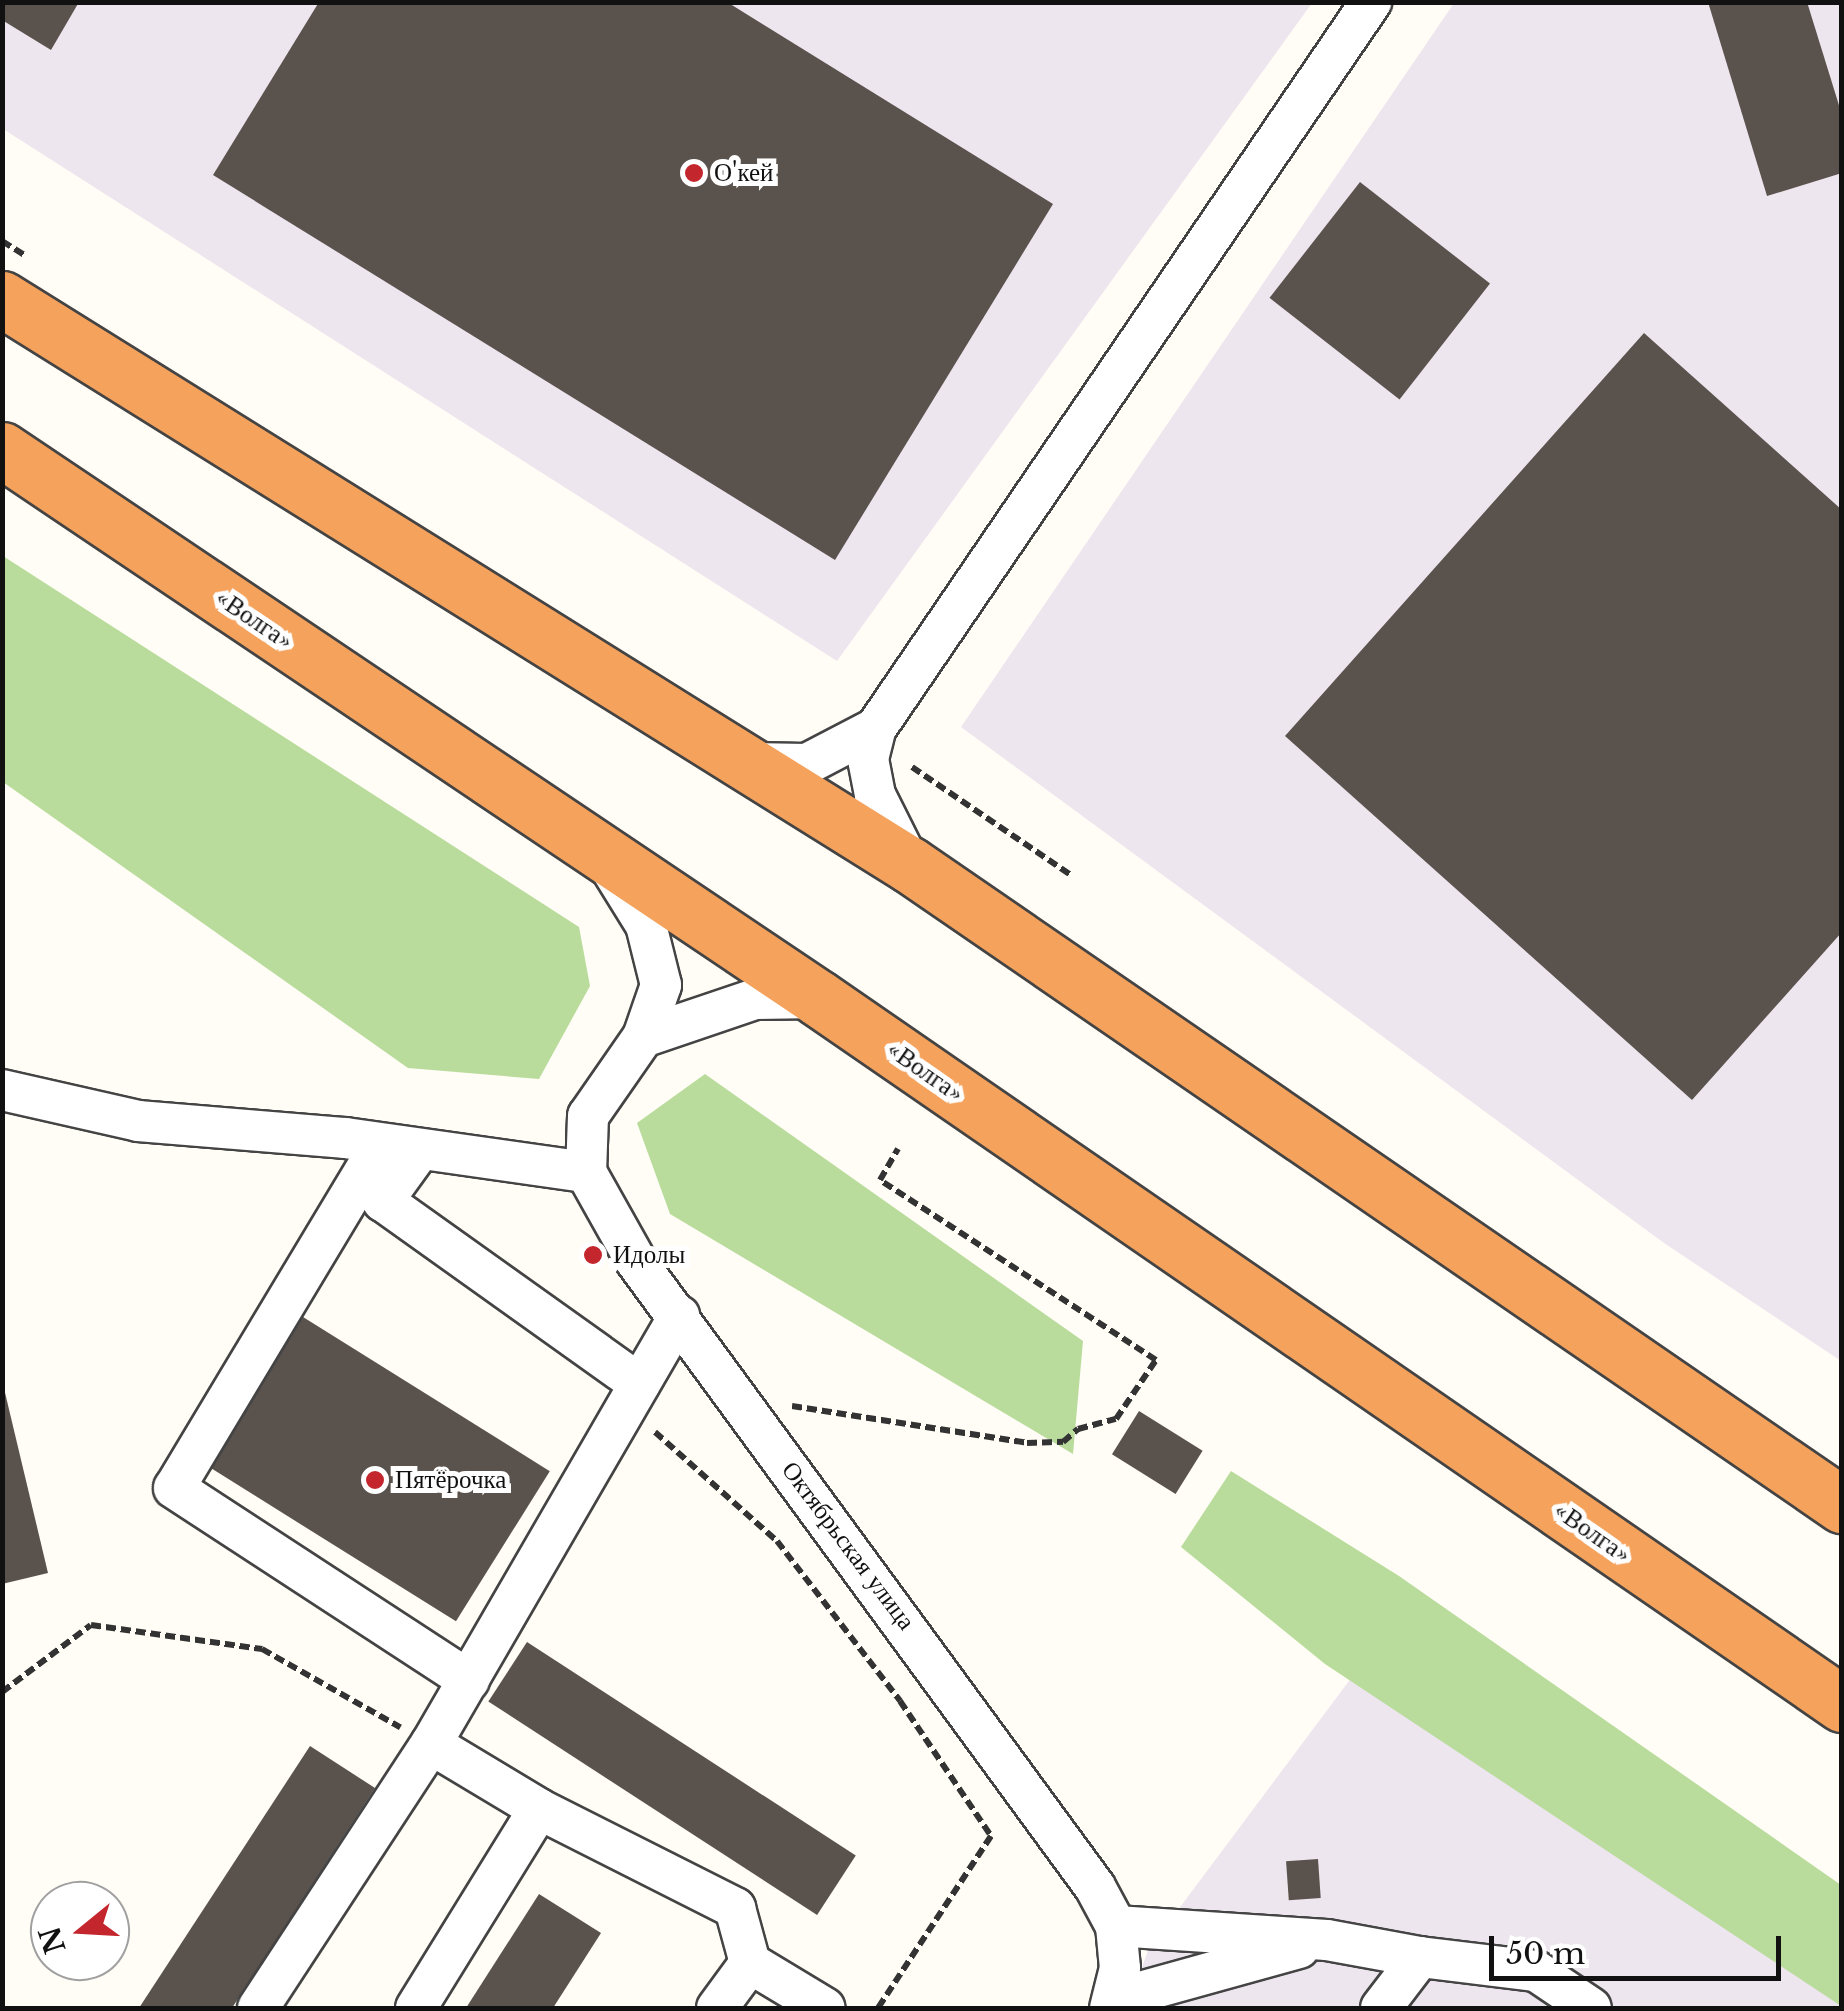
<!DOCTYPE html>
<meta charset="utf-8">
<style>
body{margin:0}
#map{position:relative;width:1844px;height:2011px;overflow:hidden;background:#fffdf5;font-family:"Libre Baskerville",serif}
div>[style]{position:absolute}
.industrial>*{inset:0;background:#eee6ef}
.forest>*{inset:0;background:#b9dc9c}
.building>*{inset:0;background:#5a524d;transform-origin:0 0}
.path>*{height:6px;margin-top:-3px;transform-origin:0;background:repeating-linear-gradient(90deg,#333 0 10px,transparent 0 15px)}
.roads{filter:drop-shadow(2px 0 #444) drop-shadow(-2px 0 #444) drop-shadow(0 2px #444) drop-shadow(0 -2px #444)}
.minor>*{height:40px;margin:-20px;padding:0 20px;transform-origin:20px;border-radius:20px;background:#fff}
.highway>*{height:55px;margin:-27.5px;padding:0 27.5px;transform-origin:27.5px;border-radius:27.5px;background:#f5a25d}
.dots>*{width:28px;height:28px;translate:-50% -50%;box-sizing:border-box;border:5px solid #fff;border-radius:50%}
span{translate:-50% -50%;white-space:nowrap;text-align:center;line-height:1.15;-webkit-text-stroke:10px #fff;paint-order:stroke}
.poi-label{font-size:25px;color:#111}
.left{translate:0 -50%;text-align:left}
.street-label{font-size:25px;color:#111}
.frame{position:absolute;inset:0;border:5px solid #111;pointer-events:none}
.north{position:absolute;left:30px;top:1881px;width:100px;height:100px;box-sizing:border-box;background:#fff;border:2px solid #a0a0a0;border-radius:50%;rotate:252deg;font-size:28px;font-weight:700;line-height:40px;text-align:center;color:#111}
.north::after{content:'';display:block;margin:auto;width:35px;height:45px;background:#c4262e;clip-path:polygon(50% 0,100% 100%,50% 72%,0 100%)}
.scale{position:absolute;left:1489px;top:1936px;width:292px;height:45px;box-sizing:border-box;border:5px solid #111;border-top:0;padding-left:12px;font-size:30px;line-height:35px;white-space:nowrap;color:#111;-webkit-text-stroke:8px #fff;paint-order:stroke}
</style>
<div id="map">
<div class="industrial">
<i style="clip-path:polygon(2px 3px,1312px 3px,837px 661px,3px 129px)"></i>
<i style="clip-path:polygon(1454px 3px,1841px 3px,1841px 1361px,1664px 1243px,961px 727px)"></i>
<i style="clip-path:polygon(1396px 1618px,1841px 1925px,1841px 2008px,1128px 2008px,1148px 1950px)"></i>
</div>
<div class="forest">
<i style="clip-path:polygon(3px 556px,579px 927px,590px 986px,539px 1079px,408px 1068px,3px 782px)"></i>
<i style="clip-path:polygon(705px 1074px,1083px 1341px,1073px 1454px,670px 1214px,637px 1123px)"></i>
<i style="clip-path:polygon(1231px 1471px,1399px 1576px,1841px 1885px,1841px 2006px,1325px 1664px,1181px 1547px)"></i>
</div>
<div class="building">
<i style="clip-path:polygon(2px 2px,79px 2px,51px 50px,2px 20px)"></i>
<i style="clip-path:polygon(319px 2px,727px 2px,1053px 204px,835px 560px,213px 175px)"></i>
<i style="clip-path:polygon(1708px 2px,1807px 2px,1842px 115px,1842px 173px,1767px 196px)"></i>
<i style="left:1360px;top:182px;width:165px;height:147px;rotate:38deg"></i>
<i style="clip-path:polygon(1644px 333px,1842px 510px,1842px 932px,1692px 1100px,1285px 736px)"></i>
<i style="left:303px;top:1317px;width:291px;height:177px;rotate:32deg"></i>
<i style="clip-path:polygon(2px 1380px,48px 1573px,2px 1584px)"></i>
<i style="left:1139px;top:1411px;width:75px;height:51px;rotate:32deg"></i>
<i style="left:527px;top:1642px;width:392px;height:71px;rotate:33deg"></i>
<i style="clip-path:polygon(310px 1746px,375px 1788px,232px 2008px,139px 2008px)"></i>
<i style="left:1318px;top:1859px;width:39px;height:32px;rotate:86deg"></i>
<i style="clip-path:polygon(539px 1894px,601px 1933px,553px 2008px,466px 2008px)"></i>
</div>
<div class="path">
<i style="left:2px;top:241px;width:28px;rotate:32deg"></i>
<i style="left:912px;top:767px;width:192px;rotate:34.2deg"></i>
<i style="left:792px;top:1406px;width:238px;rotate:8.9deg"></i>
<i style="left:1027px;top:1443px;width:36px;rotate:-2deg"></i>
<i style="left:1063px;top:1442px;width:20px;rotate:-41deg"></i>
<i style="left:1078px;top:1429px;width:39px;rotate:-15deg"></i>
<i style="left:1116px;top:1419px;width:71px;rotate:-55.9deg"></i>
<i style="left:1156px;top:1360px;width:330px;rotate:-146.9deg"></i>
<i style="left:880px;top:1180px;width:36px;rotate:-60deg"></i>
<i style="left:655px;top:1432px;width:164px;rotate:41.8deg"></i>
<i style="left:777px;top:1541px;width:202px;rotate:52.4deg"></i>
<i style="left:900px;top:1701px;width:163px;rotate:56deg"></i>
<i style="left:991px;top:1836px;width:206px;rotate:123.3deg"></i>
<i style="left:2px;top:1692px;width:111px;rotate:-37deg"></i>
<i style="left:91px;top:1625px;width:173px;rotate:8deg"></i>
<i style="left:262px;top:1649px;width:159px;rotate:29.5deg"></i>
</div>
<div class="roads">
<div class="minor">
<i style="left:750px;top:763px;width:57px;rotate:1deg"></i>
<i style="left:807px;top:764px;width:78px;rotate:-27.6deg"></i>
<i style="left:910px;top:865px;width:78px;rotate:-116.6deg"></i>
<i style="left:875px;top:795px;width:37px;rotate:-101deg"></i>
<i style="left:868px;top:759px;width:32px;rotate:-76deg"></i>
<i style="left:876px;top:728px;width:879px;rotate:-55.71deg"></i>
<i style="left:610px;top:867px;width:68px;rotate:58.2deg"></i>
<i style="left:646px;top:925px;width:62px;rotate:76deg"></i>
<i style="left:661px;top:985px;width:55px;rotate:109.1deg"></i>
<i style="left:643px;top:1037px;width:96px;rotate:124.8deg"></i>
<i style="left:588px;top:1116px;width:56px;rotate:92deg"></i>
<i style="left:586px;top:1172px;width:102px;rotate:60.7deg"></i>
<i style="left:636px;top:1261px;width:776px;rotate:53.75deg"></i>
<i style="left:1095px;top:1887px;width:44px;rotate:61.7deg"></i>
<i style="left:1116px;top:1926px;width:42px;rotate:84.6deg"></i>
<i style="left:1120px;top:1968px;width:41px;rotate:104deg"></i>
<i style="left:643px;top:1037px;width:118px;rotate:-18.7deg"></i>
<i style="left:755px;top:999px;width:63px;rotate:-0.9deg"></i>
<i style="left:2px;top:1090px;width:139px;rotate:12.8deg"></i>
<i style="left:138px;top:1121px;width:209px;rotate:4.7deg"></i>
<i style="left:346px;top:1138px;width:242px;rotate:8.1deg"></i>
<i style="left:381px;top:1144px;width:401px;rotate:121deg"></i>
<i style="left:174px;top:1488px;width:352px;rotate:33.1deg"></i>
<i style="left:419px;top:1151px;width:62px;rotate:125.8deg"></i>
<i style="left:383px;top:1201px;width:315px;rotate:35.5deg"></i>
<i style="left:431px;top:1744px;width:495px;rotate:-59.9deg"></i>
<i style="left:1116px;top:1926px;width:211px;rotate:3.8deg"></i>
<i style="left:1327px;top:1940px;width:95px;rotate:10.4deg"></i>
<i style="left:1115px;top:1999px;width:191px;rotate:-15.5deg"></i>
<i style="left:258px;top:2008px;width:316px;rotate:-56.8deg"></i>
<i style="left:431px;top:1744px;width:126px;rotate:31deg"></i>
<i style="left:416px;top:2008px;width:234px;rotate:-58.3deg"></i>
<i style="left:539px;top:1809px;width:220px;rotate:26.8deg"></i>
<i style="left:735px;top:1908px;width:57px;rotate:74.7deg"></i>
<i style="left:717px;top:2008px;width:56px;rotate:-53.7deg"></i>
<i style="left:750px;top:1963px;width:87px;rotate:31deg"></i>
<i style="left:1381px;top:2008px;width:64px;rotate:-52.6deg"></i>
<i style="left:1420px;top:1957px;width:117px;rotate:6.9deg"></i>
<i style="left:1536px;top:1971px;width:66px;rotate:33.9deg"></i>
</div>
<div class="highway">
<i style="left:2px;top:299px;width:1070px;rotate:31.94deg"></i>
<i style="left:910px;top:865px;width:1131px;rotate:34.48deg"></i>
<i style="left:2px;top:450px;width:983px;rotate:33.88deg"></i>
<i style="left:818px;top:998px;width:1244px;rotate:34.58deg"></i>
</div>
</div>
<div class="dots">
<i style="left:694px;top:173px;background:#c4262e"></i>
<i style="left:593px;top:1255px;background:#c4262e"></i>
<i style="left:375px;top:1480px;background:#c4262e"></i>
</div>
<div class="poi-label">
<span class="left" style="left:714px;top:173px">О'кей</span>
<span class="left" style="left:613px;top:1255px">Идолы</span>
<span class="left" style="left:395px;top:1480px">Пятёрочка</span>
</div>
<div class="street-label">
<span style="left:254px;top:620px;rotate:34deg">«Волга»</span>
<span style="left:925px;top:1072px;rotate:35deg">«Волга»</span>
<span style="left:1592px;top:1533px;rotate:35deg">«Волга»</span>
<span style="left:848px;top:1546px;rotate:53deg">Октябрьская улица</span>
</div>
<div class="frame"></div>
<div class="north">N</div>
<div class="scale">50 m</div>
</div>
